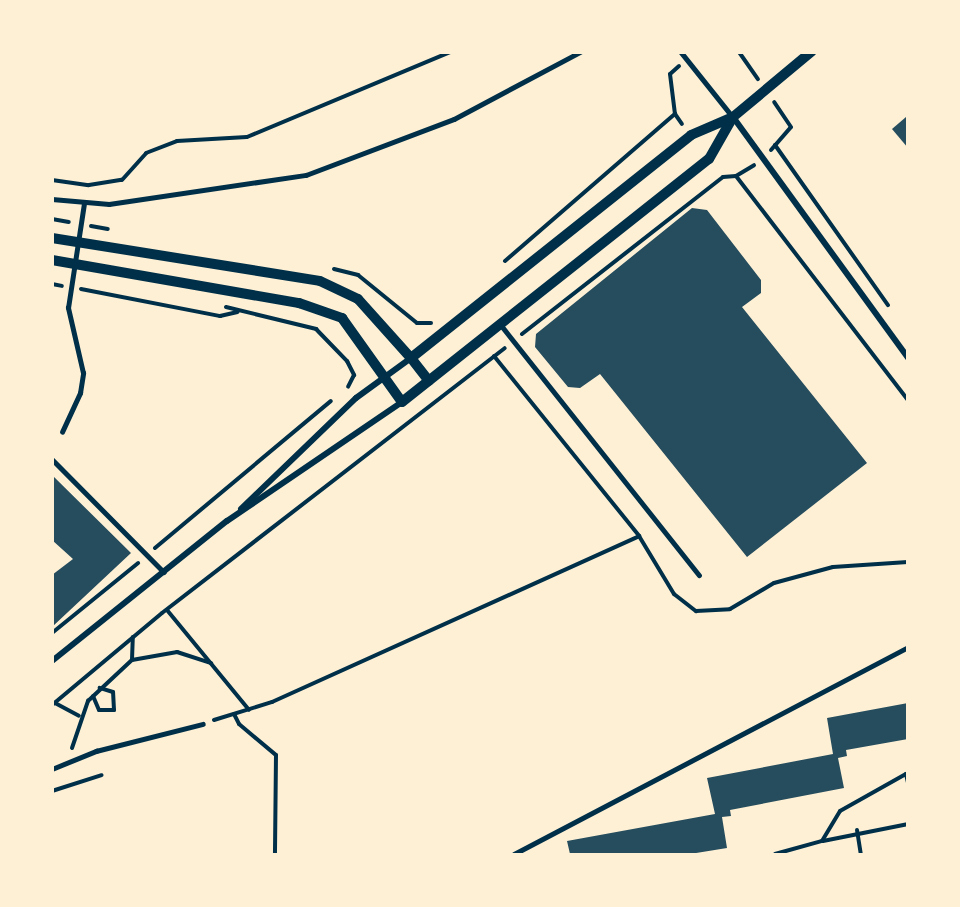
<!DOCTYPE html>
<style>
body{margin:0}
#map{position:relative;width:960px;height:907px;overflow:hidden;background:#fdf0d5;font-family:Arial,sans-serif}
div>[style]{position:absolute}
.building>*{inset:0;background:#264d5e}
.path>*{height:4px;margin:-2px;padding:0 2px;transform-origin:2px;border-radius:2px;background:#003049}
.service>*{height:4.5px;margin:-2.25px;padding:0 2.25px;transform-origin:2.25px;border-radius:2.25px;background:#003049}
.minor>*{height:6px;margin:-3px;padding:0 3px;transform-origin:3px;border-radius:3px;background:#003049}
.tertiary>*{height:10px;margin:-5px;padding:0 5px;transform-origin:5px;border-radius:5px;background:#003049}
span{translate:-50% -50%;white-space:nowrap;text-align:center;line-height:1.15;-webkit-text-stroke:4.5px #fdf0d5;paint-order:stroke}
.frame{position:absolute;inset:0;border:54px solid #fdf0d5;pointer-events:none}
</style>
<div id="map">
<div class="building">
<i style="clip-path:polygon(906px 117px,908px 119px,908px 148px,892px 129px)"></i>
<i style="clip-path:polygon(692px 208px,707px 210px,761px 280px,761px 293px,742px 307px,867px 463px,747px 557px,600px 374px,580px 388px,568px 387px,535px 347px,536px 334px)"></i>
<i style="clip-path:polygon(52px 475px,131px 553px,52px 627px,52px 575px,73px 559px,52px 540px)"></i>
<i style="clip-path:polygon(908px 703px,908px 739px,846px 750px,847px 756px,838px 758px,844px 788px,730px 810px,731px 816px,722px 817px,727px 848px,690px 854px,570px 854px,567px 841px,715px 814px,707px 778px,833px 754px,827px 718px)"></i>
</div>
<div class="path">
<i style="left:739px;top:52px;width:33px;rotate:55deg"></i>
<i style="left:679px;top:66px;width:12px;rotate:138deg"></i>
<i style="left:670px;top:74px;width:40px;rotate:82.9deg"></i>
<i style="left:675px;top:114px;width:12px;rotate:55deg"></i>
<i style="left:775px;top:145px;width:196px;rotate:54.8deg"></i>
<i style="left:771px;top:150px;width:30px;rotate:-49deg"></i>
<i style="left:791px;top:127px;width:30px;rotate:-124deg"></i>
<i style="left:736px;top:176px;width:282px;rotate:52.5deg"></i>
<i style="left:52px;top:180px;width:37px;rotate:8deg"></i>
<i style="left:89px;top:185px;width:33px;rotate:-9deg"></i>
<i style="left:122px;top:180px;width:36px;rotate:-48deg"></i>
<i style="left:146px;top:153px;width:33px;rotate:-21deg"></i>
<i style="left:177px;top:141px;width:70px;rotate:-3.3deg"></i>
<i style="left:247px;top:137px;width:220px;rotate:-22.7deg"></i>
<i style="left:52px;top:219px;width:17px;rotate:10deg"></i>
<i style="left:91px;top:226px;width:17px;rotate:10deg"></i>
<i style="left:505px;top:261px;width:225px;rotate:-40.9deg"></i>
<i style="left:334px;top:269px;width:25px;rotate:14deg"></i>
<i style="left:358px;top:275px;width:76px;rotate:39.1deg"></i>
<i style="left:417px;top:323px;width:14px"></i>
<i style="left:52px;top:284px;width:10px;rotate:11deg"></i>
<i style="left:81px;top:289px;width:142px;rotate:11deg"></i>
<i style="left:220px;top:316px;width:18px;rotate:-13deg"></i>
<i style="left:226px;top:307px;width:93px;rotate:13.7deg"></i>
<i style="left:316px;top:329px;width:45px;rotate:45.9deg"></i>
<i style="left:347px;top:361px;width:16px;rotate:63deg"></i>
<i style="left:354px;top:375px;width:13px;rotate:117deg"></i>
<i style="left:522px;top:334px;width:255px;rotate:-38deg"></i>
<i style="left:723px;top:177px;width:13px;rotate:-4deg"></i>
<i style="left:736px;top:176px;width:21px;rotate:-31deg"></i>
<i style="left:494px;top:356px;width:231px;rotate:51.1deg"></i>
<i style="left:639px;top:536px;width:68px;rotate:58.9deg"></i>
<i style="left:674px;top:594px;width:28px;rotate:38deg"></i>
<i style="left:696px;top:611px;width:34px;rotate:-3deg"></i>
<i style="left:730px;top:609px;width:51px;rotate:-30.6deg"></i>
<i style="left:774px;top:583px;width:61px;rotate:-15.2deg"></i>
<i style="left:833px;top:567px;width:75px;rotate:-3.8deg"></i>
<i style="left:155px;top:548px;width:229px;rotate:-39.9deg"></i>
<i style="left:167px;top:610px;width:129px;rotate:50.6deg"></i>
<i style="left:52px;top:633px;width:111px;rotate:-39.1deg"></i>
<i style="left:132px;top:660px;width:23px;rotate:-88deg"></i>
<i style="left:93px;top:696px;width:15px;rotate:67deg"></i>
<i style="left:99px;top:710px;width:15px"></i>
<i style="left:114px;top:710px;width:18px;rotate:-93deg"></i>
<i style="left:113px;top:692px;width:14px;rotate:-163deg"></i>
<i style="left:55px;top:703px;width:27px;rotate:28deg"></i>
<i style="left:52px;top:705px;width:143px;rotate:-39.9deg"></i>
<i style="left:162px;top:613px;width:433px;rotate:-37.7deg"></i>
<i style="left:234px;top:714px;width:11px;rotate:63deg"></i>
<i style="left:239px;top:724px;width:48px;rotate:40deg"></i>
<i style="left:276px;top:755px;width:99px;rotate:90.6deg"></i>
<i style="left:214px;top:720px;width:61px;rotate:-17.2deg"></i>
<i style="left:272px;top:702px;width:403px;rotate:-24.3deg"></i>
<i style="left:72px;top:748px;width:50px;rotate:-71.2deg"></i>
<i style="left:88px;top:701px;width:60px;rotate:-43deg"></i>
<i style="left:132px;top:660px;width:46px;rotate:-10.1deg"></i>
<i style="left:177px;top:652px;width:36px;rotate:18deg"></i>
<i style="left:52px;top:791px;width:52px;rotate:-17.7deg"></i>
<i style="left:857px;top:830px;width:24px;rotate:81deg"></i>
<i style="left:823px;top:841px;width:87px;rotate:-11.3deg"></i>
<i style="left:775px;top:854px;width:49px;rotate:-15.5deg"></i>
<i style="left:822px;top:841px;width:35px;rotate:-59deg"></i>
<i style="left:840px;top:811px;width:76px;rotate:-29.3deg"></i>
<i style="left:906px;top:774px;width:9px;rotate:77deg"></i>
</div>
<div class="service">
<i style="left:681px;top:52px;width:82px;rotate:51.4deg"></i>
<i style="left:52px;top:199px;width:57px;rotate:5deg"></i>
<i style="left:109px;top:204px;width:199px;rotate:-8.4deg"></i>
<i style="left:306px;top:175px;width:158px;rotate:-20.7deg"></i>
<i style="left:454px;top:119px;width:143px;rotate:-28deg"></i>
<i style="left:501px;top:325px;width:319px;rotate:51.6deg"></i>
<i style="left:62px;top:432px;width:43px;rotate:-65.2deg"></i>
<i style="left:80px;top:393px;width:20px;rotate:-81deg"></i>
<i style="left:83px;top:373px;width:67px;rotate:-103deg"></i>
<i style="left:68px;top:308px;width:105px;rotate:-81.3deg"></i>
<i style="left:52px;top:459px;width:159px;rotate:45.3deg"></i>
<i style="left:52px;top:769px;width:48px;rotate:-22.2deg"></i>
<i style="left:96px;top:751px;width:110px;rotate:-14.2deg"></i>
<i style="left:514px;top:854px;width:445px;rotate:-27.7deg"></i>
</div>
<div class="minor">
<i style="left:733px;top:117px;width:298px;rotate:54deg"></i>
<i style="left:241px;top:509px;width:160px;rotate:-44deg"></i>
<i style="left:356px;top:398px;width:68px;rotate:-36deg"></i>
<i style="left:52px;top:661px;width:224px;rotate:-38.7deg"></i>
<i style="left:227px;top:521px;width:212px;rotate:-34.2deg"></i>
</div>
<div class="tertiary">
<i style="left:52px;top:238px;width:271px;rotate:9.1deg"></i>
<i style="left:320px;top:281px;width:42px;rotate:25.3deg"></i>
<i style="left:358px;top:299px;width:79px;rotate:48.1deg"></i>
<i style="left:411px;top:358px;width:358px;rotate:-38.5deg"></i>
<i style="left:691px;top:135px;width:46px;rotate:-23.2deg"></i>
<i style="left:733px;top:117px;width:102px;rotate:-39.8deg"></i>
<i style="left:52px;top:260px;width:251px;rotate:9.9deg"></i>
<i style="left:299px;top:303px;width:46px;rotate:19.2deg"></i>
<i style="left:342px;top:318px;width:103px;rotate:54.5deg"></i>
<i style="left:402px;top:402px;width:392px;rotate:-38.4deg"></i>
<i style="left:709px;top:159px;width:48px;rotate:-60.3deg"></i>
<i style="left:411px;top:358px;width:29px;rotate:52deg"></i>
</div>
<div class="frame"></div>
</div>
